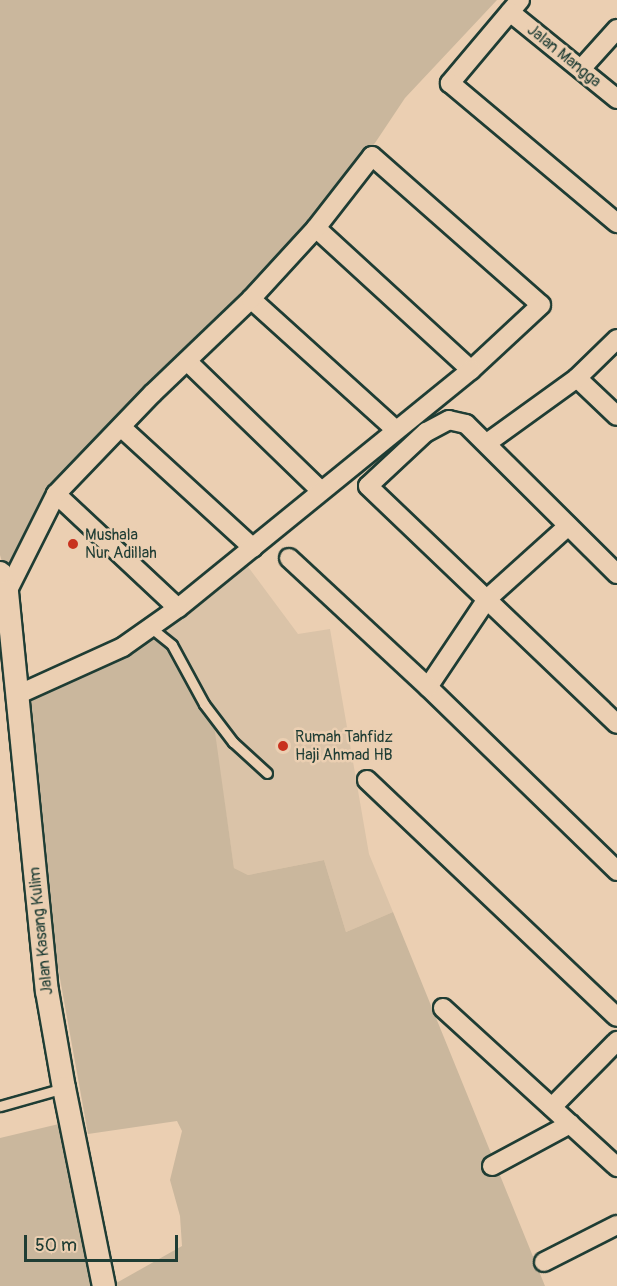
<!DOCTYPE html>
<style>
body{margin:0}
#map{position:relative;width:617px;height:1286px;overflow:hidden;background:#ebcfb2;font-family:Pangolin,sans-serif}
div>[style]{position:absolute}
.built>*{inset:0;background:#dac3a8}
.green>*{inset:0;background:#cab79d}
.roads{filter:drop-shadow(2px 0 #1f3d34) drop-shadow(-2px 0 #1f3d34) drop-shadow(0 2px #1f3d34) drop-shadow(0 -2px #1f3d34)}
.service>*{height:9px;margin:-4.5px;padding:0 4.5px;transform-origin:4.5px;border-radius:4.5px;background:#ebcfb2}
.minor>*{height:18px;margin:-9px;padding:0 9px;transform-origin:9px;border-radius:9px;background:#ebcfb2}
.tertiary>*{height:22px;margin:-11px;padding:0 11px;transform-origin:11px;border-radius:11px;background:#ebcfb2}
.dots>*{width:16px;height:16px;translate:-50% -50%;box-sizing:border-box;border:3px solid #ebcfb2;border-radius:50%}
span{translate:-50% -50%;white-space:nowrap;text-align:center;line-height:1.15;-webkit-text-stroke:5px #ebcfb2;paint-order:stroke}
.street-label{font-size:16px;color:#1f3d34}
.poi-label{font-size:16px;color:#1f3d34}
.left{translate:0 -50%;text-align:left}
.scale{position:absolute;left:24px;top:1235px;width:154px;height:27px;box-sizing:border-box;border:3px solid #1f3d34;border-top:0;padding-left:8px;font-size:18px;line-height:21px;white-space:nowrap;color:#1f3d34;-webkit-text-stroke:4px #ebcfb2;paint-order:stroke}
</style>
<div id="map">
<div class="built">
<i style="clip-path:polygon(246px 564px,298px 634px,330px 629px,369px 854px,393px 912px,346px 932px,324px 860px,248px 875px,234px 868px,214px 732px,26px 704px,73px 677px)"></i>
</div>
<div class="green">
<i style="clip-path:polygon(0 0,497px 0,405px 98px,375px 143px,291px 246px,51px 489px,18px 561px,5px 572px,0 555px)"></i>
<i style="clip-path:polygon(150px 637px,160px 639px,214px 725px,234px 868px,248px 875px,324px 860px,346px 932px,393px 912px,545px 1286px,111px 1286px,182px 1246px,180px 1216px,170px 1180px,182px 1131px,177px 1121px,88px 1134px,55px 951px,26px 704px)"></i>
<i style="clip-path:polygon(63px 1123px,95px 1286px,0 1286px,0 1138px)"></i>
</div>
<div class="roads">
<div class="service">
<i style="left:150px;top:627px;width:28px;rotate:39deg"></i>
<i style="left:172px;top:645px;width:67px;rotate:61.5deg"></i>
<i style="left:204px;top:704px;width:48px;rotate:52.7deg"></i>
<i style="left:233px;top:742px;width:46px;rotate:42.4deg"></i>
<i style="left:0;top:1106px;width:66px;rotate:-15.7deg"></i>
</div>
<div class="minor">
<i style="left:520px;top:0;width:109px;rotate:130.1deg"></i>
<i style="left:450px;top:83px;width:218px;rotate:40deg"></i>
<i style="left:510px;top:12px;width:138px;rotate:39.1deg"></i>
<i style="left:581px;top:69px;width:54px;rotate:-48deg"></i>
<i style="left:316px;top:228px;width:210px;rotate:42.5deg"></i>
<i style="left:251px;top:299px;width:194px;rotate:42.1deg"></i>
<i style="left:188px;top:362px;width:185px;rotate:44.1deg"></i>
<i style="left:577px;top:378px;width:55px;rotate:43.5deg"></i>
<i style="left:121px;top:427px;width:179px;rotate:42.5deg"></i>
<i style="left:487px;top:443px;width:111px;rotate:-35.8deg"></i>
<i style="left:577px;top:378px;width:56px;rotate:-44.3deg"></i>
<i style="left:56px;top:494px;width:167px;rotate:43.1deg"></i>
<i style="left:568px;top:526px;width:109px;rotate:138deg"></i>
<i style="left:487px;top:599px;width:106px;rotate:123.8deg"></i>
<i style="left:428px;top:687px;width:264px;rotate:44.2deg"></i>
<i style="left:289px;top:558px;width:190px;rotate:42.9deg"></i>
<i style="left:617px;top:574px;width:213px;rotate:-135.2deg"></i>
<i style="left:466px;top:424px;width:17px;rotate:-167deg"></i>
<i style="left:449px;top:420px;width:26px;rotate:152deg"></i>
<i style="left:426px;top:432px;width:79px;rotate:137deg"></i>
<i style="left:368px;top:486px;width:344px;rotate:43.7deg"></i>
<i style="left:7px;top:592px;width:110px;rotate:-63.4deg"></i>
<i style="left:56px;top:494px;width:140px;rotate:-46.2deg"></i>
<i style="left:153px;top:393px;width:136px;rotate:-43.8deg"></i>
<i style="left:251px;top:299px;width:96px;rotate:-47.5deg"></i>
<i style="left:316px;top:228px;width:91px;rotate:-52.1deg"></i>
<i style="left:372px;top:156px;width:225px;rotate:41.4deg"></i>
<i style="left:541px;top:305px;width:96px;rotate:137.1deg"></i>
<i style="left:471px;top:370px;width:377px;rotate:140.9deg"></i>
<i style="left:178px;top:608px;width:67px;rotate:144.7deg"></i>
<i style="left:123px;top:647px;width:116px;rotate:155.6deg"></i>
<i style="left:367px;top:780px;width:344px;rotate:43.5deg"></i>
<i style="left:443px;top:1008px;width:236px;rotate:42.4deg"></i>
<i style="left:552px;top:1107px;width:93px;rotate:-45.4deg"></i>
<i style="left:492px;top:1166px;width:89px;rotate:-28.3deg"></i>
<i style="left:544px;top:1262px;width:82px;rotate:-26.9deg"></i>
</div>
<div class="tertiary">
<i style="left:0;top:573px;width:20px;rotate:70deg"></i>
<i style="left:7px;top:592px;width:401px;rotate:84.3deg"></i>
<i style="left:47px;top:991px;width:98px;rotate:80.1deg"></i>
<i style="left:64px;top:1088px;width:202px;rotate:78.6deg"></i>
</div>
</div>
<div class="dots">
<i style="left:73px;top:544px;background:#c8321e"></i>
<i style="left:283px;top:746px;background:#c8321e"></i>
</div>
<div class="street-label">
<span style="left:564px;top:56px;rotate:39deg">Jalan Mangga</span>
<span style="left:41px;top:931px;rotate:-96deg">Jalan Kasang Kulim</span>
</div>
<div class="poi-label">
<span class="left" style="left:85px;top:544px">Mushala<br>Nur Adillah</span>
<span class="left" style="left:295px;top:746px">Rumah Tahfidz<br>Haji Ahmad HB</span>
</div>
<div class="scale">50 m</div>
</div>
